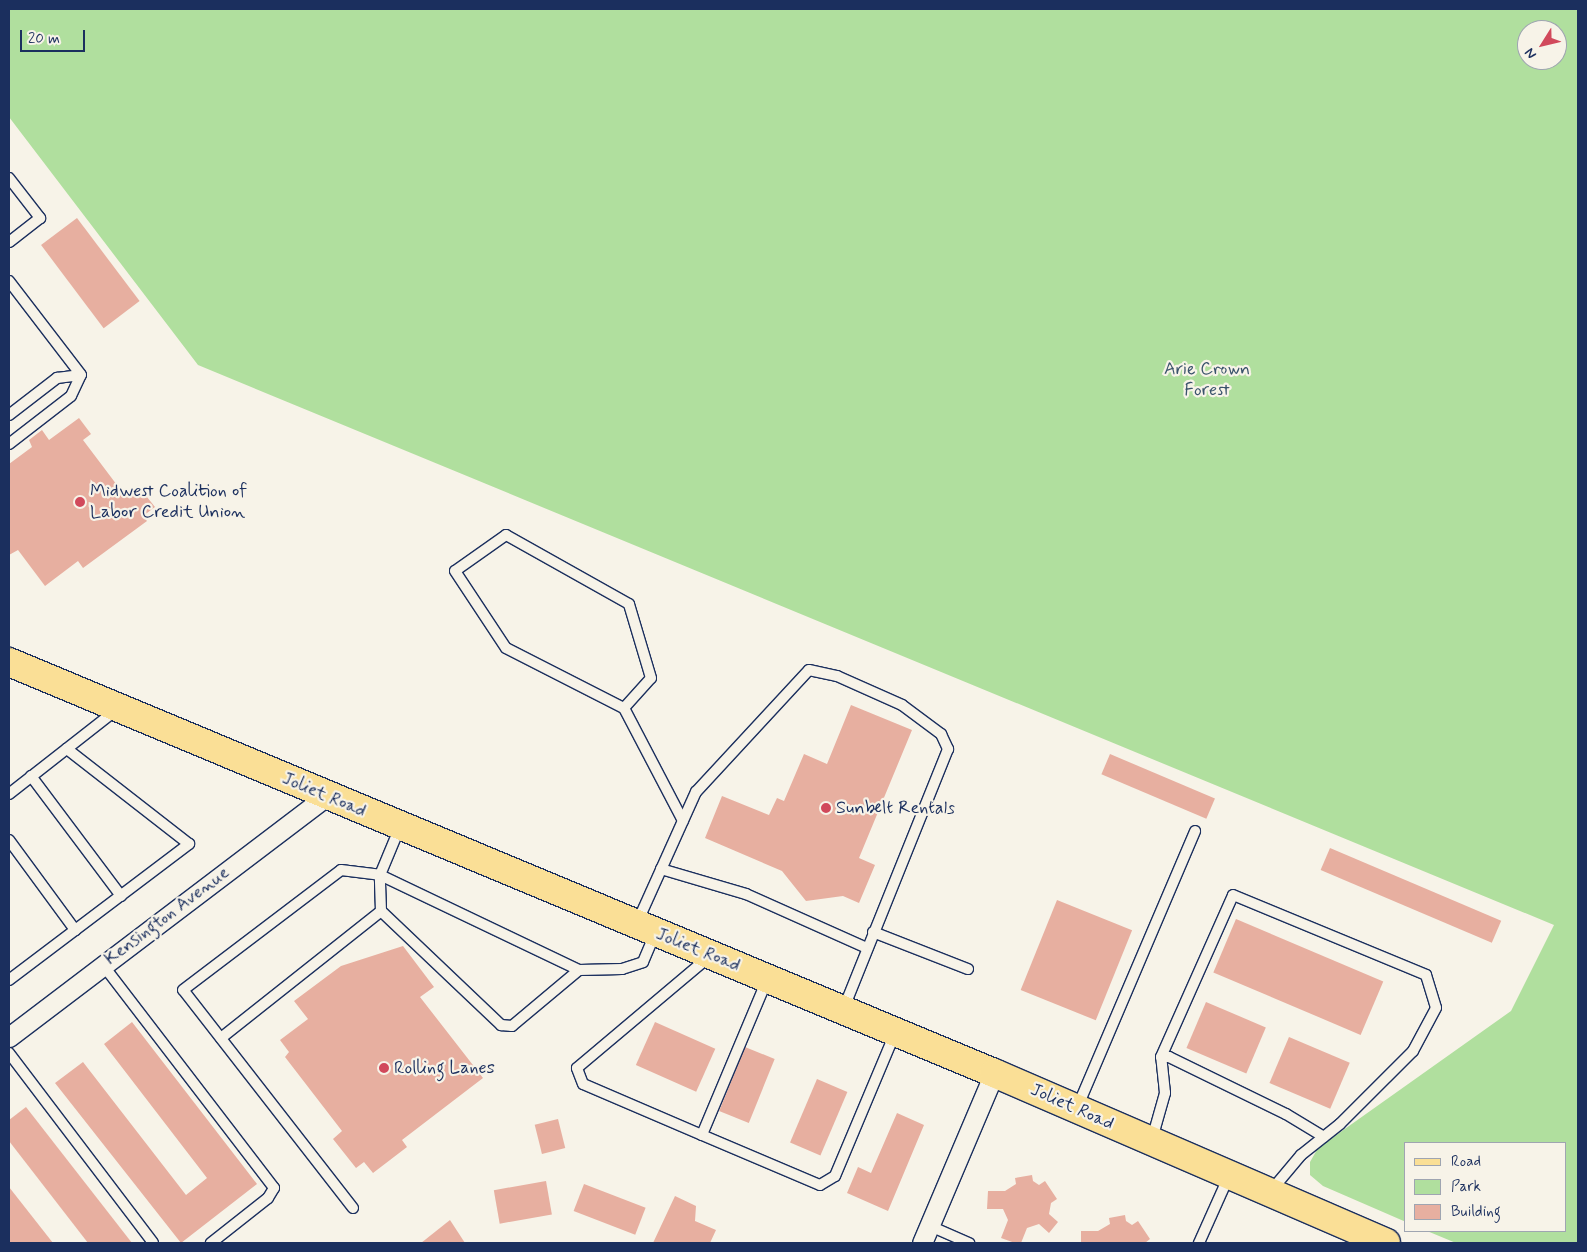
<!DOCTYPE html>
<style>
body{margin:0}
#map{position:relative;width:1587px;height:1252px;overflow:hidden;background:#f7f3e8;font-family:Mynerve,sans-serif}
div>[style]{position:absolute}
.green>*{inset:0;background:#b0df9e}
.building>*{inset:0;background:#e7afa0;transform-origin:0 0}
.roads{filter:drop-shadow(1px 0 #1b2f5e) drop-shadow(-1px 0 #1b2f5e) drop-shadow(0 1px #1b2f5e) drop-shadow(0 -1px #1b2f5e)}
.lane>*{height:10px;margin:-5px;padding:0 5px;transform-origin:5px;border-radius:5px;background:#f7f3e8}
.street>*{height:19px;margin:-9.5px;padding:0 9.5px;transform-origin:9.5px;border-radius:9.5px;background:#f7f3e8}
.primary>*{height:28px;margin:-14px;padding:0 14px;transform-origin:14px;border-radius:14px;background:#fadf96}
.dots>*{width:14px;height:14px;translate:-50% -50%;box-sizing:border-box;border:2px solid #f7f3e8;border-radius:50%}
span{translate:-50% -50%;white-space:nowrap;text-align:center;line-height:1.15;-webkit-text-stroke:4.5px #f7f3e8;paint-order:stroke}
.park-label{font-size:18px;color:#39526b}
.poi-label{font-size:18px;color:#1b2f5e}
.left{translate:0 -50%;text-align:left}
.street-label{font-size:18px;color:#1b2f5e}
.frame{position:absolute;inset:0;border:10px solid #1b2f5e;pointer-events:none}
.legend{position:absolute;left:1404px;top:1142px;width:162px;height:90px;box-sizing:border-box;background:#f7f3e8;border:1px solid #9fa5b1;margin:0;padding:6px 9px;list-style:none;font-size:15px;color:#1b2f5e}
.legend li{display:flex;align-items:center;gap:10px;height:25px}
.legend b{width:25px;border:1px solid #9fa5b1}
.north{position:absolute;left:1517px;top:20px;width:50px;height:50px;box-sizing:border-box;background:#f7f3e8;border:1px solid #9fa5b1;border-radius:50%;rotate:234deg;font-size:14px;font-weight:700;line-height:20px;text-align:center;color:#1b2f5e}
.north::after{content:'';display:block;margin:auto;width:18px;height:22px;background:#d1495b;clip-path:polygon(50% 0,100% 100%,50% 72%,0 100%)}
.scale{position:absolute;left:20px;top:30px;width:65px;height:22px;box-sizing:border-box;border:2px solid #1b2f5e;border-top:0;padding-left:6px;font-size:15px;line-height:18px;white-space:nowrap;color:#1b2f5e;-webkit-text-stroke:4px #f7f3e8;paint-order:stroke}
</style>
<div id="map">
<div class="green">
<i style="clip-path:polygon(evenodd,9px 9px,1578px 9px,1578px 1243px,1456px 1243px,1427px 1231px,1566px 1231px,1566px 1143px,1406px 1143px,1406px 1222px,1323px 1186px,1310px 1175px,1310px 1162px,1318px 1148px,1511px 1011px,1554px 925px,198px 365px,9px 117px,9px 9px,1527px 30px,1557px 30px,1557px 60px,1527px 60px,1527px 30px)"></i>
</div>
<div class="building">
<i style="left:77px;top:218px;width:104px;height:45px;rotate:53deg"></i>
<i style="clip-path:polygon(79px 418px,91px 434px,83px 440px,126px 497px,139px 487px,155px 507px,143px 516px,147px 521px,83px 568px,78px 561px,45px 586px,18px 550px,9px 555px,9px 464px,32px 447px,29px 440px,42px 430px,49px 440px)"></i>
<i style="clip-path:polygon(851px 705px,912px 730px,859px 858px,875px 865px,859px 903px,843px 896px,806px 901px,782px 871px,705px 838px,722px 796px,769px 815px,777px 798px,784px 801px,804px 754px,827px 764px)"></i>
<i style="left:1110px;top:754px;width:114px;height:22px;rotate:23deg"></i>
<i style="left:1330px;top:848px;width:186px;height:24px;rotate:23deg"></i>
<i style="left:1057px;top:900px;width:81px;height:97px;rotate:22deg"></i>
<i style="left:1236px;top:919px;width:160px;height:58px;rotate:23deg"></i>
<i style="clip-path:polygon(403px 946px,434px 987px,420px 997px,483px 1078px,402px 1140px,407px 1147px,373px 1173px,364px 1162px,356px 1168px,333px 1139px,342px 1131px,285px 1057px,289px 1052px,280px 1040px,308px 1019px,294px 1001px,341px 966px)"></i>
<i style="left:1206px;top:1002px;width:65px;height:50px;rotate:23deg"></i>
<i style="clip-path:polygon(132px 1022px,257px 1184px,181px 1243px,55px 1083px,83px 1062px,186px 1195px,207px 1178px,104px 1044px)"></i>
<i style="left:655px;top:1022px;width:66px;height:47px;rotate:24deg"></i>
<i style="left:1289px;top:1037px;width:66px;height:50px;rotate:23deg"></i>
<i style="left:745px;top:1047px;width:32px;height:69px;rotate:22deg"></i>
<i style="left:817px;top:1079px;width:33px;height:69px;rotate:23deg"></i>
<i style="clip-path:polygon(26px 1107px,132px 1243px,88px 1243px,9px 1141px,9px 1120px)"></i>
<i style="clip-path:polygon(897px 1113px,924px 1125px,888px 1211px,847px 1193px,858px 1167px,871px 1173px)"></i>
<i style="left:558px;top:1119px;width:30px;height:24px;rotate:76deg"></i>
<i style="clip-path:polygon(1032px 1175px,1033px 1181px,1039px 1185px,1045px 1181px,1057px 1199px,1051px 1203px,1049px 1214px,1058px 1222px,1049px 1233px,1039px 1224px,1027px 1228px,1021px 1243px,1015px 1243px,1001px 1238px,1008px 1220px,1003px 1209px,987px 1209px,988px 1191px,1005px 1191px,1016px 1184px,1015px 1178px)"></i>
<i style="left:546px;top:1181px;width:34px;height:53px;rotate:80deg"></i>
<i style="left:584px;top:1184px;width:66px;height:29px;rotate:21deg"></i>
<i style="clip-path:polygon(9px 1187px,53px 1243px,9px 1243px)"></i>
<i style="clip-path:polygon(675px 1196px,696px 1206px,695px 1221px,716px 1230px,710px 1243px,653px 1243px)"></i>
<i style="clip-path:polygon(1125px 1215px,1126px 1221px,1132px 1225px,1138px 1221px,1150px 1239px,1145px 1243px,1081px 1243px,1081px 1231px,1098px 1231px,1110px 1224px,1109px 1218px)"></i>
<i style="clip-path:polygon(450px 1220px,465px 1243px,421px 1243px)"></i>
</div>
<div class="roads">
<div class="lane">
<i style="left:9px;top:178px;width:51px;rotate:52.2deg"></i>
<i style="left:40px;top:218px;width:39px;rotate:142deg"></i>
<i style="left:9px;top:281px;width:118px;rotate:52.5deg"></i>
<i style="left:9px;top:415px;width:61px;rotate:-37.6deg"></i>
<i style="left:57px;top:378px;width:24px;rotate:-7deg"></i>
<i style="left:9px;top:444px;width:78px;rotate:-37.7deg"></i>
<i style="left:71px;top:396px;width:23px;rotate:-65deg"></i>
<i style="left:624px;top:708px;width:40px;rotate:-48deg"></i>
<i style="left:651px;top:678px;width:77px;rotate:-106.6deg"></i>
<i style="left:629px;top:604px;width:141px;rotate:-150.7deg"></i>
<i style="left:506px;top:535px;width:62px;rotate:144.8deg"></i>
<i style="left:455px;top:571px;width:92px;rotate:56.5deg"></i>
<i style="left:506px;top:648px;width:132px;rotate:27deg"></i>
<i style="left:624px;top:708px;width:127px;rotate:62.4deg"></i>
<i style="left:31px;top:776px;width:150px;rotate:53.1deg"></i>
<i style="left:9px;top:794px;width:136px;rotate:-38.1deg"></i>
<i style="left:9px;top:840px;width:112px;rotate:53.7deg"></i>
<i style="left:661px;top:869px;width:89px;rotate:16.4deg"></i>
<i style="left:746px;top:894px;width:133px;rotate:24.1deg"></i>
<i style="left:381px;top:911px;width:36px;rotate:-92deg"></i>
<i style="left:380px;top:875px;width:221px;rotate:25.5deg"></i>
<i style="left:579px;top:970px;width:43px;rotate:-1.3deg"></i>
<i style="left:622px;top:969px;width:22px;rotate:-18deg"></i>
<i style="left:643px;top:962px;width:30px;rotate:-67deg"></i>
<i style="left:637px;top:923px;width:144px;rotate:-65.8deg"></i>
<i style="left:696px;top:792px;width:166px;rotate:-47.2deg"></i>
<i style="left:809px;top:670px;width:29px;rotate:12deg"></i>
<i style="left:837px;top:676px;width:71px;rotate:24deg"></i>
<i style="left:902px;top:705px;width:49px;rotate:36.6deg"></i>
<i style="left:941px;top:734px;width:17px;rotate:65deg"></i>
<i style="left:948px;top:749px;width:281px;rotate:111.9deg"></i>
<i style="left:873px;top:932px;width:102px;rotate:21.3deg"></i>
<i style="left:103px;top:965px;width:281px;rotate:52.5deg"></i>
<i style="left:274px;top:1188px;width:12px;rotate:121deg"></i>
<i style="left:268px;top:1198px;width:73px;rotate:141.7deg"></i>
<i style="left:9px;top:980px;width:226px;rotate:-37.1deg"></i>
<i style="left:189px;top:844px;width:155px;rotate:-142.1deg"></i>
<i style="left:767px;top:980px;width:168px;rotate:112.8deg"></i>
<i style="left:702px;top:1135px;width:128px;rotate:23deg"></i>
<i style="left:820px;top:1185px;width:17px;rotate:-31deg"></i>
<i style="left:835px;top:1176px;width:155px;rotate:-67.2deg"></i>
<i style="left:221px;top:1038px;width:204px;rotate:-38.4deg"></i>
<i style="left:381px;top:911px;width:166px;rotate:43.5deg"></i>
<i style="left:501px;top:1025px;width:11px;rotate:5deg"></i>
<i style="left:512px;top:1026px;width:87px;rotate:-39.9deg"></i>
<i style="left:9px;top:1053px;width:238px;rotate:52.8deg"></i>
<i style="left:1161px;top:1057px;width:8px"></i>
<i style="left:1169px;top:1057px;width:130px;rotate:26deg"></i>
<i style="left:1286px;top:1114px;width:44px;rotate:31.2deg"></i>
<i style="left:1077px;top:1108px;width:301px;rotate:-66.9deg"></i>
<i style="left:702px;top:1135px;width:129px;rotate:-156.8deg"></i>
<i style="left:583px;top:1084px;width:17px;rotate:-111deg"></i>
<i style="left:577px;top:1068px;width:174px;rotate:-40.1deg"></i>
<i style="left:1152px;top:1139px;width:48px;rotate:-74.2deg"></i>
<i style="left:1165px;top:1093px;width:36px;rotate:-96deg"></i>
<i style="left:1161px;top:1057px;width:177px;rotate:-66deg"></i>
<i style="left:1233px;top:895px;width:209px;rotate:22.5deg"></i>
<i style="left:1426px;top:975px;width:34px;rotate:73deg"></i>
<i style="left:1436px;top:1008px;width:49px;rotate:118.1deg"></i>
<i style="left:1413px;top:1051px;width:103px;rotate:135deg"></i>
<i style="left:1340px;top:1124px;width:50px;rotate:141.5deg"></i>
<i style="left:1301px;top:1155px;width:48px;rotate:130deg"></i>
<i style="left:353px;top:1208px;width:276px;rotate:-127.9deg"></i>
<i style="left:183px;top:990px;width:198px;rotate:-37.2deg"></i>
<i style="left:341px;top:870px;width:39px;rotate:7deg"></i>
<i style="left:380px;top:875px;width:52px;rotate:-67.4deg"></i>
<i style="left:930px;top:1226px;width:43px;rotate:23.6deg"></i>
<i style="left:1199px;top:1243px;width:73px;rotate:-65.9deg"></i>
</div>
<div class="street">
<i style="left:9px;top:1037px;width:398px;rotate:-37.2deg"></i>
<i style="left:922px;top:1243px;width:185px;rotate:-67deg"></i>
</div>
<div class="primary">
<i style="left:9px;top:662px;width:1067px;rotate:22.65deg"></i>
<i style="left:994px;top:1073px;width:427px;rotate:23.4deg"></i>
</div>
</div>
<div class="dots">
<i style="left:80px;top:502px;background:#d1495b"></i>
<i style="left:826px;top:808px;background:#d1495b"></i>
<i style="left:384px;top:1068px;background:#d1495b"></i>
</div>
<div class="park-label">
<span style="left:1207px;top:380px">Arie Crown<br>Forest</span>
</div>
<div class="poi-label">
<span class="left" style="left:90px;top:502px">Midwest Coalition of<br>Labor Credit Union</span>
<span class="left" style="left:836px;top:808px">Sunbelt Rentals</span>
<span class="left" style="left:394px;top:1068px">Rolling Lanes</span>
</div>
<div class="street-label">
<span style="left:324px;top:795px;rotate:23deg">Joliet Road</span>
<span style="left:167px;top:916px;rotate:-37deg">Kensington Avenue</span>
<span style="left:698px;top:950px;rotate:22deg">Joliet Road</span>
<span style="left:1072px;top:1107px;rotate:24deg">Joliet Road</span>
</div>
<div class="frame"></div>
<ul class="legend">
<li><b style="height:6px;background:#fadf96"></b>Road</li>
<li><b style="height:14px;background:#b0df9e"></b>Park</li>
<li><b style="height:14px;background:#e7afa0"></b>Building</li>
</ul>
<div class="north">N</div>
<div class="scale">20 m</div>
</div>
